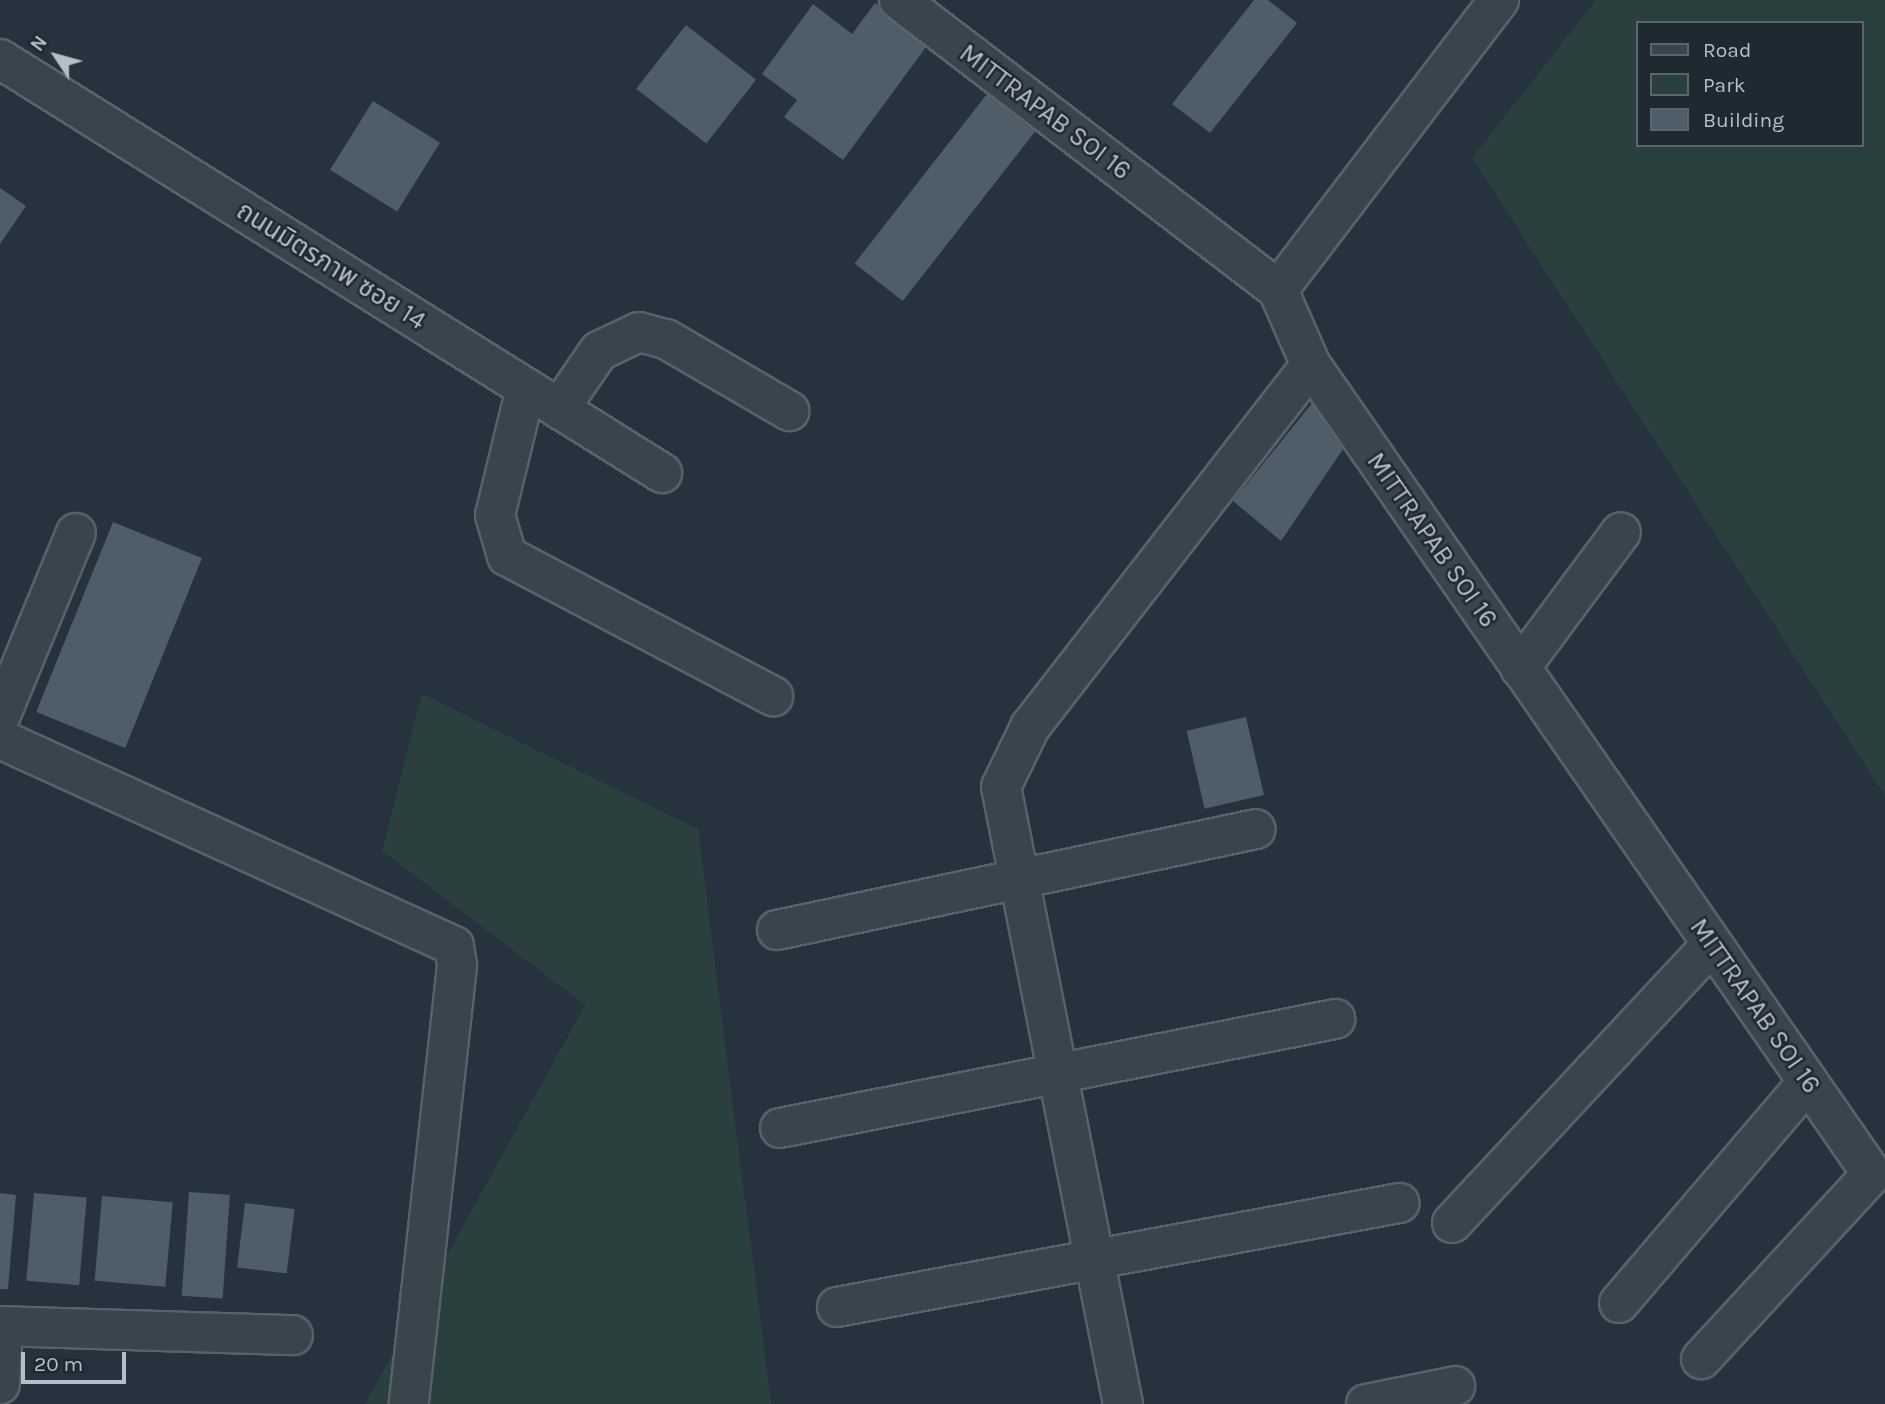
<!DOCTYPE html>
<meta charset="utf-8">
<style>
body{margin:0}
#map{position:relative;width:1885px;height:1404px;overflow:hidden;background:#26323d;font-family:Karla,"Noto Sans Thai",sans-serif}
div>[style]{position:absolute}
.green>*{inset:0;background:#29403f}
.building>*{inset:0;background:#4f5d68;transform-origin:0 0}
.roads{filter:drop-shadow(2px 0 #58626b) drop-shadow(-2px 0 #58626b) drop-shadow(0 2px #58626b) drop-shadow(0 -2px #58626b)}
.minor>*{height:38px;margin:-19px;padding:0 19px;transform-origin:19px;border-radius:19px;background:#3a444d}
span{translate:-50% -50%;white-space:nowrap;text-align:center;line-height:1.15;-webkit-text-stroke:5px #1f2932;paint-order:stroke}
.street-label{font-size:26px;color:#b6bfc8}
.legend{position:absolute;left:1636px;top:21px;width:228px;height:126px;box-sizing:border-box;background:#1f2932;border:2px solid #5b656e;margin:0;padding:9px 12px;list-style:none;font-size:21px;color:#b6bfc8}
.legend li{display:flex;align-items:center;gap:14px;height:35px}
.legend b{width:35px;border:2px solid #5b656e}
.north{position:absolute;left:21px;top:21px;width:70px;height:70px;-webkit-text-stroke:5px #1f2932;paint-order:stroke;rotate:306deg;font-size:19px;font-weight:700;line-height:28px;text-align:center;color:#b6bfc8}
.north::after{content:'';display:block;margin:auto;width:24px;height:32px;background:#b6bfc8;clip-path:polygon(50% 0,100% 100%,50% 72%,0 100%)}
.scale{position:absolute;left:21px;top:1352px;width:105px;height:32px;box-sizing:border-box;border:4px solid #b6bfc8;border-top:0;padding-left:9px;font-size:21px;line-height:24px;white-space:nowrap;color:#b6bfc8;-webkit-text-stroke:5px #1f2932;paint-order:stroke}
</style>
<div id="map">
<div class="green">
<i style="clip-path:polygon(evenodd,1596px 0,1885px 0,1885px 796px,1472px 158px,1596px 0,1638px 23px,1862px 23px,1862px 145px,1638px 145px,1638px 23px)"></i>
<i style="clip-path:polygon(422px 694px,698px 829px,771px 1404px,365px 1404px,585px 1005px,382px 851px)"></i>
</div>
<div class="building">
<i style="clip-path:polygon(1254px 0,1268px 0,1297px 23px,1210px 133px,1172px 104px)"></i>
<i style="clip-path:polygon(875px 3px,929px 43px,843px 160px,784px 117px,797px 100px,762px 74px,813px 4px,852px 34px)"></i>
<i style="left:686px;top:25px;width:89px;height:81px;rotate:38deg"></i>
<i style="left:987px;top:94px;width:61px;height:215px;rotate:38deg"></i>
<i style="left:373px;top:101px;width:79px;height:81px;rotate:32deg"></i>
<i style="clip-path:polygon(0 188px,26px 206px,0 244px)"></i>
<i style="clip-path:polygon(1313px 402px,1343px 449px,1281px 541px,1233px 501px)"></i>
<i style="left:113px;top:522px;width:96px;height:205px;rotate:22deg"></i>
<i style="left:1246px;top:717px;width:80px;height:61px;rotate:77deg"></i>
<i style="left:189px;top:1192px;width:41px;height:104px;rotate:4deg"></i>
<i style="clip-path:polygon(0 1193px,16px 1195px,8px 1289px,0 1289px)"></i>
<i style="left:34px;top:1193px;width:53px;height:88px;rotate:5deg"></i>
<i style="left:102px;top:1196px;width:71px;height:85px;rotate:5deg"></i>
<i style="left:245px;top:1203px;width:50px;height:65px;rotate:7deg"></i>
</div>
<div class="roads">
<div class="minor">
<i style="left:899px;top:0;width:477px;rotate:37.4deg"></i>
<i style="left:1278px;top:290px;width:82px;rotate:66.3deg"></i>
<i style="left:1311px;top:365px;width:984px;rotate:55.26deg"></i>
<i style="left:1872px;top:1174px;width:252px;rotate:132.7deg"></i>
<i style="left:0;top:59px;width:781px;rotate:32.02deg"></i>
<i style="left:1278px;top:290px;width:365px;rotate:-52.7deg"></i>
<i style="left:526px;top:388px;width:131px;rotate:103.7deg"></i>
<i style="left:495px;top:515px;width:43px;rotate:73.7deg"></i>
<i style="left:507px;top:556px;width:301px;rotate:27.8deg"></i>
<i style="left:559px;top:409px;width:70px;rotate:-55.4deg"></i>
<i style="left:599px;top:351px;width:44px;rotate:-25.4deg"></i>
<i style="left:639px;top:332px;width:28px;rotate:15deg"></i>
<i style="left:666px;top:339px;width:143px;rotate:30.3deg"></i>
<i style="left:1520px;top:668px;width:169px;rotate:-53.4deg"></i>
<i style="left:0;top:717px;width:199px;rotate:-67.6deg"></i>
<i style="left:0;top:739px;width:499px;rotate:24.5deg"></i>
<i style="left:454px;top:946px;width:20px;rotate:81deg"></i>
<i style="left:457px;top:966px;width:441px;rotate:96.3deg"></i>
<i style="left:777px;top:930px;width:489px;rotate:-11.9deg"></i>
<i style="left:780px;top:1128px;width:566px;rotate:-11.11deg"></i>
<i style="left:1452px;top:1223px;width:381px;rotate:-47deg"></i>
<i style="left:1619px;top:1303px;width:291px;rotate:-49.5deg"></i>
<i style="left:837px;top:1307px;width:572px;rotate:-10.48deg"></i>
<i style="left:0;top:1326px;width:293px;rotate:1.8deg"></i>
<i style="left:0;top:1384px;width:58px;rotate:-87deg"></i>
<i style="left:1123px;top:1404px;width:629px;rotate:-101.18deg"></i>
<i style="left:1001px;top:787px;width:67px;rotate:-64.2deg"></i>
<i style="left:1030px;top:727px;width:458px;rotate:-52.2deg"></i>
<i style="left:1366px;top:1404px;width:91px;rotate:-11.4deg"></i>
</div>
</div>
<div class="street-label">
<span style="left:1045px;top:112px;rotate:37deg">MITTRAPAB SOI 16</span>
<span style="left:331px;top:266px;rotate:32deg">ถนนมิตรภาพ ซอย 14</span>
<span style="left:1432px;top:540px;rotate:55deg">MITTRAPAB SOI 16</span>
<span style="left:1755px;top:1006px;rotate:55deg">MITTRAPAB SOI 16</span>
</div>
<ul class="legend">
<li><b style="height:9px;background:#3a444d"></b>Road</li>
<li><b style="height:19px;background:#29403f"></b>Park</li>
<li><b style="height:19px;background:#4f5d68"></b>Building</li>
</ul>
<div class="north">N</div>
<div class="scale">20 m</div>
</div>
